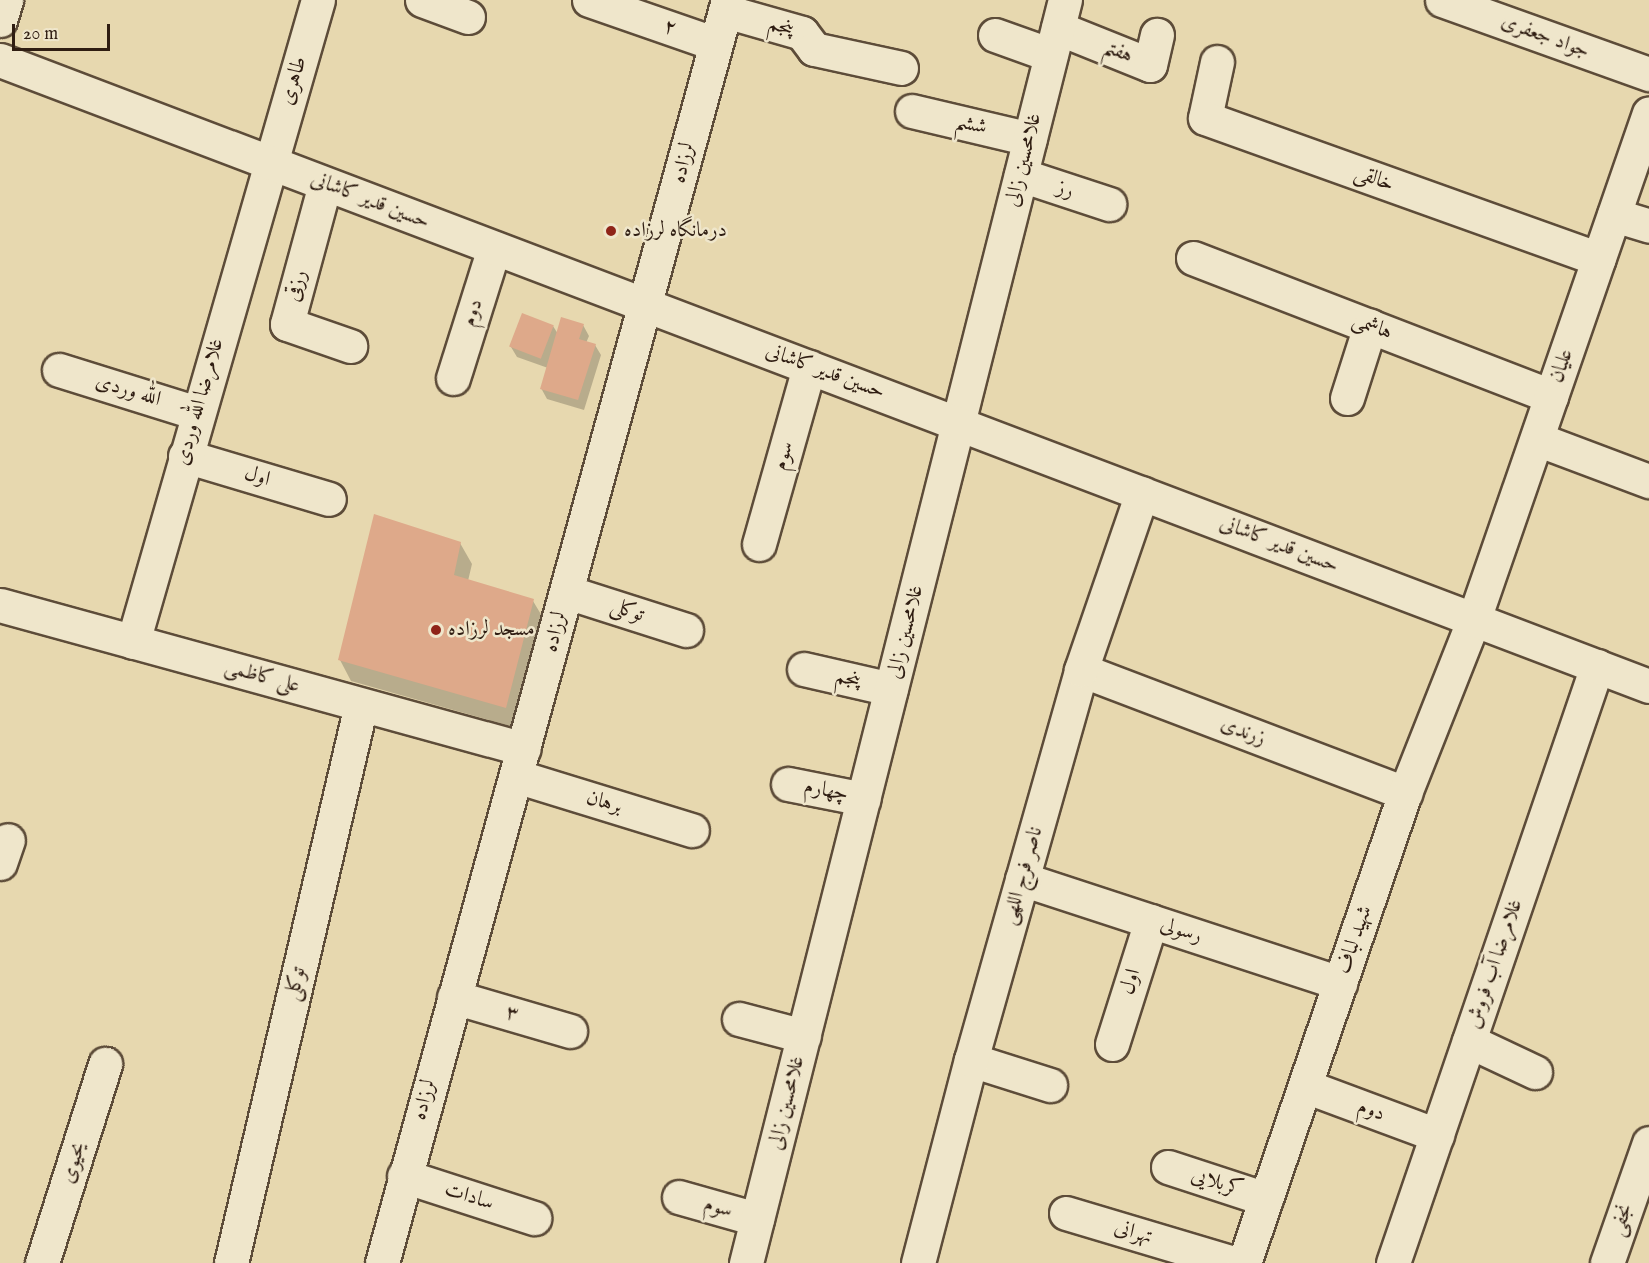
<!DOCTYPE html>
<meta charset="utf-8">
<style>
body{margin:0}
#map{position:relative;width:1649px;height:1263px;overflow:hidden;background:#e7d8af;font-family:"IM FELL English",Amiri,serif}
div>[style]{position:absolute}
.shadow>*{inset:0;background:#0003}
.building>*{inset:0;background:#dea98a;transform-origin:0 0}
.roads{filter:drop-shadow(2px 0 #5d4c39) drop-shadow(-2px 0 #5d4c39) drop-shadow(0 2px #5d4c39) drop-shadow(0 -2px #5d4c39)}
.street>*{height:33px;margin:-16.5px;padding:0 16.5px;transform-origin:16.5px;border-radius:16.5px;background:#efe6cb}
.secondary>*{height:33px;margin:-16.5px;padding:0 16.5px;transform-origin:16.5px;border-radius:16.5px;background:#efe6cb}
.dots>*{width:16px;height:16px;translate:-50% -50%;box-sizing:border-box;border:3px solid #efe6cb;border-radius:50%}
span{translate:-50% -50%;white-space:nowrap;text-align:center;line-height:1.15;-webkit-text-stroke:5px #efe6cb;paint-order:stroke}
.street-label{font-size:21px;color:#2f1d12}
.poi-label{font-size:21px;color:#2f1d12}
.left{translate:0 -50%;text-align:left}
.scale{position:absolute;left:12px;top:24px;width:98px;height:27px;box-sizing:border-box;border:3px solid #2f1d12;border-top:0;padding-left:8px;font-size:18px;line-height:21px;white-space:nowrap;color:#2f1d12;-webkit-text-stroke:4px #efe6cb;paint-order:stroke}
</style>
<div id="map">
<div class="shadow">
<i style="clip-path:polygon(583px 325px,589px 336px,586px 343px,595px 345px,601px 355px,584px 410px,547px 399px,541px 388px,548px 368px,517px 357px,511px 347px,553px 326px,558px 334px)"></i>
<i style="clip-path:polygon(460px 543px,472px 564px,468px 581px,533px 601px,545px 621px,517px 728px,351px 681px,340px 660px)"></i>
</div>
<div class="building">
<i style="left:522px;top:313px;width:34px;height:36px;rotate:21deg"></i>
<i style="clip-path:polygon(561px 317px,584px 324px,579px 339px,596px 344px,578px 400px,540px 389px)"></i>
<i style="clip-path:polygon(374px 514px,461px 542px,454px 575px,534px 599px,506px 708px,338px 660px)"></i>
</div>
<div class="roads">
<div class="street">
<i style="left:422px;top:0;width:49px;rotate:20.3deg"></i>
<i style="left:589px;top:0;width:134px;rotate:19.1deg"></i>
<i style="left:1442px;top:0;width:220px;rotate:19.7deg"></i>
<i style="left:725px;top:11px;width:80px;rotate:15.9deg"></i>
<i style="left:802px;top:33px;width:20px;rotate:53deg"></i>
<i style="left:814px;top:49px;width:89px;rotate:12.3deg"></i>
<i style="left:0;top:20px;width:21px;rotate:-73deg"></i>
<i style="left:1058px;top:28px;width:99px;rotate:21.9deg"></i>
<i style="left:1150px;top:65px;width:31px;rotate:-77deg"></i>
<i style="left:995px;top:35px;width:59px;rotate:19.7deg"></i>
<i style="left:1217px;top:62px;width:57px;rotate:102.1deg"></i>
<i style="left:1205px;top:118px;width:418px;rotate:19.7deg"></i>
<i style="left:912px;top:111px;width:121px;rotate:13.3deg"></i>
<i style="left:1021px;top:175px;width:93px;rotate:18.2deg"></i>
<i style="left:325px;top:184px;width:145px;rotate:105.2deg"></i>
<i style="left:287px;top:324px;width:67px;rotate:19.2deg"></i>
<i style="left:1614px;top:215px;width:37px;rotate:17deg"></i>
<i style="left:1193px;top:258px;width:384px;rotate:21.1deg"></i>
<i style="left:59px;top:370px;width:145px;rotate:17.3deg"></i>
<i style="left:453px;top:378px;width:136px;rotate:-72.5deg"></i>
<i style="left:1347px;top:398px;width:76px;rotate:-72.3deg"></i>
<i style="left:1537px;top:439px;width:120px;rotate:20.6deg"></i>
<i style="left:185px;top:456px;width:150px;rotate:16.6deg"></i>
<i style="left:759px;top:544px;width:184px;rotate:-74.2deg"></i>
<i style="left:567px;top:592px;width:125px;rotate:17.7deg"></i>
<i style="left:133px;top:642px;width:668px;rotate:-73.93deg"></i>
<i style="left:804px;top:669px;width:89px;rotate:12.9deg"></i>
<i style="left:1081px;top:670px;width:347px;rotate:20.8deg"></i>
<i style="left:516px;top:776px;width:184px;rotate:17.1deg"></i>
<i style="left:788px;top:784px;width:77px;rotate:11.2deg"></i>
<i style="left:0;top:863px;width:24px;rotate:-71deg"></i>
<i style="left:1022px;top:879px;width:335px;rotate:18.1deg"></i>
<i style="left:454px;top:997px;width:121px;rotate:16.3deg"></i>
<i style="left:739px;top:1019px;width:67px;rotate:14.7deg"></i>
<i style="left:1469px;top:1041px;width:73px;rotate:25.2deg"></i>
<i style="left:1112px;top:1044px;width:129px;rotate:-72.4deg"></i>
<i style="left:971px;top:1060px;width:83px;rotate:17.6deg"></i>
<i style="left:1305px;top:1086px;width:141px;rotate:20.4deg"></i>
<i style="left:1168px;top:1167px;width:103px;rotate:18.1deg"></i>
<i style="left:404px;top:1176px;width:137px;rotate:17.9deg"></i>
<i style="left:679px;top:1197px;width:81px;rotate:15.8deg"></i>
<i style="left:1066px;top:1213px;width:175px;rotate:16.6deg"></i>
<i style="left:42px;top:1263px;width:209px;rotate:-72.4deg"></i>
<i style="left:231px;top:1263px;width:573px;rotate:-76.89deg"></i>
<i style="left:746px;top:1263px;width:1303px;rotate:-75.83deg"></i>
<i style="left:918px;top:1263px;width:210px;rotate:-75.4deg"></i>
<i style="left:971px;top:1060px;width:405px;rotate:-74.2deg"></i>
<i style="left:1081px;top:670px;width:187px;rotate:-71deg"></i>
<i style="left:1244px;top:1263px;width:497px;rotate:-71.1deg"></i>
<i style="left:1405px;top:793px;width:187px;rotate:-68.4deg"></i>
<i style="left:1474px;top:619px;width:535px;rotate:-70.92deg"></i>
<i style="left:1393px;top:1263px;width:631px;rotate:-71.13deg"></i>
<i style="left:1607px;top:1263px;width:127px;rotate:-70.7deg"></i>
</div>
<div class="secondary">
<i style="left:0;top:60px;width:1764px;rotate:20.79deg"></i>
<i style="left:0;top:605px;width:543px;rotate:15.37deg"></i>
<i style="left:382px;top:1263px;width:1310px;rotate:-74.68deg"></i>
</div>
</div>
<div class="dots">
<i style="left:611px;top:231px;background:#8f2418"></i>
<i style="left:436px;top:630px;background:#8f2418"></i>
</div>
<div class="street-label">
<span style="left:781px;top:27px;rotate:18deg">پنجم</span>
<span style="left:670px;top:28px;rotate:19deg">۲</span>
<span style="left:1545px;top:37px;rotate:20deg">جواد جعفری</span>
<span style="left:1118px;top:52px;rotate:22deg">هفتم</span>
<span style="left:294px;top:81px;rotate:-73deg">طاهری</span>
<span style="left:971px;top:125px;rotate:13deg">ششم</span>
<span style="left:1024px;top:160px;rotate:-76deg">غلامحسین زالی</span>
<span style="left:684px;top:163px;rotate:-75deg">لرزاده</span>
<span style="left:1374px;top:179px;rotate:20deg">خالقی</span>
<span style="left:1065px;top:190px;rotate:18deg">رز</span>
<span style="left:370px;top:201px;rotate:21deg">حسین قدیر کاشانی</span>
<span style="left:297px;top:286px;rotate:-75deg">رزقی</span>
<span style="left:473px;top:313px;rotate:-72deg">دوم</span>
<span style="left:1372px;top:327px;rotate:21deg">هاشمی</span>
<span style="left:1562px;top:366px;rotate:-71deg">علیان</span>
<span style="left:825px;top:372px;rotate:20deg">حسین قدیر کاشانی</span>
<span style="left:128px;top:391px;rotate:17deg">الله وردی</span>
<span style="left:200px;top:402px;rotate:-74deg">غلامرضا الله وردی</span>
<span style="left:784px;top:456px;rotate:-74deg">سوم</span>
<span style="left:257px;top:477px;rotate:17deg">اول</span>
<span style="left:1279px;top:545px;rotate:21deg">حسین قدیر کاشانی</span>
<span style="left:627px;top:611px;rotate:18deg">توکلی</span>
<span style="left:556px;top:632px;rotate:-75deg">لرزاده</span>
<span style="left:906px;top:632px;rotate:-76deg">غلامحسین زالی</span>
<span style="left:262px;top:677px;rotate:15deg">علی کاظمی</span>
<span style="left:848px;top:679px;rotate:13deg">پنجم</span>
<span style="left:1243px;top:732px;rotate:21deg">زرندی</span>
<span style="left:826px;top:791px;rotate:11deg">چهارم</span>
<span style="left:604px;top:803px;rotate:17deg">برهان</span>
<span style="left:1023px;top:876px;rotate:-74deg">ناصر فرج اللهی</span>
<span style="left:1181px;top:931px;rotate:18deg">رسولی</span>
<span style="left:1355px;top:940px;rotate:-71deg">شهید لباف</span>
<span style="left:1495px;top:964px;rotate:-71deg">غلامرضا آب فروش</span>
<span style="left:1131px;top:982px;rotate:-73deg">اول</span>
<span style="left:296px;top:984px;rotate:-77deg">توکلی</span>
<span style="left:512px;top:1014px;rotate:16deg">۳</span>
<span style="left:425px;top:1100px;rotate:-74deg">لرزاده</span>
<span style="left:787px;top:1103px;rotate:-76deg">غلامحسین زالی</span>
<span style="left:1371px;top:1111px;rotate:20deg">دوم</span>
<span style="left:74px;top:1163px;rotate:-73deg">یحیوی</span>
<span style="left:1217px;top:1183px;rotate:17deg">کربلایی</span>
<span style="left:469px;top:1197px;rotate:18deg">سادات</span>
<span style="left:718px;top:1208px;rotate:16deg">سوم</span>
<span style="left:1622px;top:1220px;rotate:-71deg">نجفی</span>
<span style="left:1133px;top:1233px;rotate:17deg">تهرانی</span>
</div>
<div class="poi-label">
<span class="left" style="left:624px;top:231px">درمانگاه لرزاده</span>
<span class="left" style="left:448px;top:630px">مسجد لرزاده</span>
</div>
<div class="scale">20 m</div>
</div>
